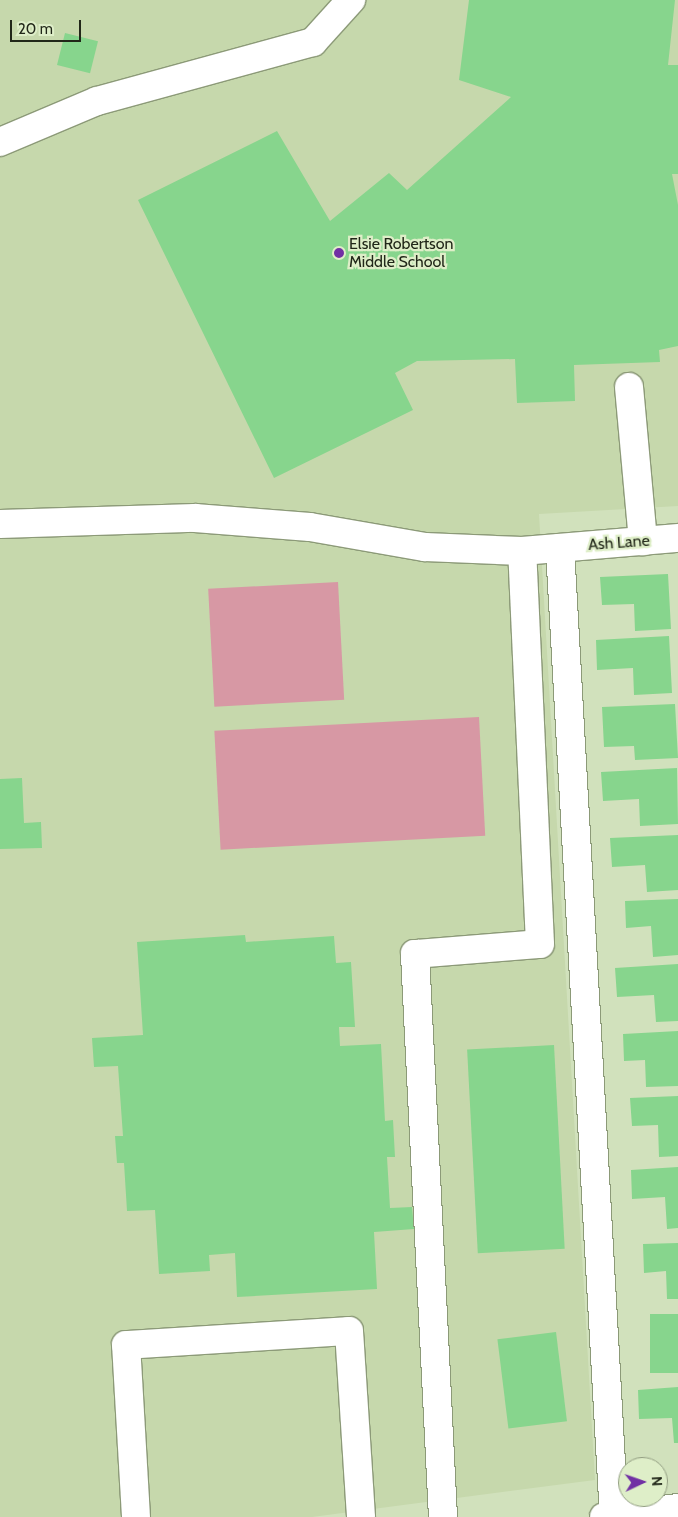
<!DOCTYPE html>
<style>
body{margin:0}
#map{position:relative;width:678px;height:1517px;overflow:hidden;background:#d1e1bc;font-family:Cabin,sans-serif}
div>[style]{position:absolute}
.built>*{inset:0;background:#c6d8ac}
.green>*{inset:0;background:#d798a4;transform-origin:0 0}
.building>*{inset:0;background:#87d58d;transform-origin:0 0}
.roads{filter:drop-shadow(1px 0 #8c9a78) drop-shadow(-1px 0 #8c9a78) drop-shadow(0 1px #8c9a78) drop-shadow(0 -1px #8c9a78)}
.minor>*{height:28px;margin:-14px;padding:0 14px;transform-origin:14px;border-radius:14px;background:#fff}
.dots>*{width:14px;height:14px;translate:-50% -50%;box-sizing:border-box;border:2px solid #deeec8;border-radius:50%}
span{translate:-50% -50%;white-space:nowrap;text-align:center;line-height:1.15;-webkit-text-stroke:4.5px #deeec8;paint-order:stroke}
.poi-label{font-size:16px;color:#212719}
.left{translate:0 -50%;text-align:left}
.street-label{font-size:16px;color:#212719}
.north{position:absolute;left:618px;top:1457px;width:50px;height:50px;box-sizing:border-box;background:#deeec8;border:1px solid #929e82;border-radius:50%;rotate:87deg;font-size:14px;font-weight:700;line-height:20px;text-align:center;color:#212719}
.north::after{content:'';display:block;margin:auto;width:18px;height:22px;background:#7130a4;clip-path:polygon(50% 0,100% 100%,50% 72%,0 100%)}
.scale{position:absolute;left:10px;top:20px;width:71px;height:22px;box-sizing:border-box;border:2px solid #212719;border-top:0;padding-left:6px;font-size:15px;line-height:18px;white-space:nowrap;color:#212719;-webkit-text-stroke:4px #deeec8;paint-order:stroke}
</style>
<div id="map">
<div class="built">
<i style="clip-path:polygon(0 0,678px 0,678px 506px,539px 514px,595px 1480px,312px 1517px,0 1517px)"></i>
</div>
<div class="green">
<i style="left:338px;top:582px;width:118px;height:130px;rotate:87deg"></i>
<i style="left:479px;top:717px;width:119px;height:265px;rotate:87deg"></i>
</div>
<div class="building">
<i style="clip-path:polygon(469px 0,675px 0,668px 65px,678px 65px,678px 174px,672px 174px,678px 205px,678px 346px,659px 350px,660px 362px,574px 365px,575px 401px,517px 403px,515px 359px,417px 361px,395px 373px,413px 410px,274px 478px,138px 200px,277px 131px,330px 221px,389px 173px,407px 190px,511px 97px,459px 80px)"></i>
<i style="left:65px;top:33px;width:34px;height:33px;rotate:14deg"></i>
<i style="clip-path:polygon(668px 574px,671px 629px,635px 631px,634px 604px,602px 605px,600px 577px)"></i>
<i style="clip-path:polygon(669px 636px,672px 693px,634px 695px,633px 668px,597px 670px,596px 640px)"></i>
<i style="clip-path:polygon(675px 704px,678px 758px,635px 760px,634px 746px,604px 747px,602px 707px)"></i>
<i style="clip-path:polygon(677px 768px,678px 824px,640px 826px,639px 799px,603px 801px,601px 772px)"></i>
<i style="clip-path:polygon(22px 778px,24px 823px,41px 822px,42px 848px,0 849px,0 779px)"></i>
<i style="clip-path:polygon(678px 835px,678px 890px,647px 892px,645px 865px,612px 867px,610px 838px)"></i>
<i style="clip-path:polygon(678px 899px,678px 955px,653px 957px,651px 926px,626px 928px,625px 901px)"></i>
<i style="clip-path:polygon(245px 935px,246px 942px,334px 936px,336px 963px,351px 962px,355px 1027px,339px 1027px,340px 1046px,381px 1044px,385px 1121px,393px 1120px,395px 1157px,387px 1157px,390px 1208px,412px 1207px,414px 1229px,374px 1232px,377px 1289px,237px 1297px,235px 1253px,209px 1255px,210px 1271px,159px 1274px,155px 1210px,127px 1211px,124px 1163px,117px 1163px,115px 1136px,123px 1136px,118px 1066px,94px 1067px,92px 1038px,143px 1035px,137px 942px)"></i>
<i style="clip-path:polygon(678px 964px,678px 1021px,656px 1022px,654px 995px,617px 997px,615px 968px)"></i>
<i style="clip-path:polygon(678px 1031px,678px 1086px,646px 1087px,645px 1060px,624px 1061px,623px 1034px)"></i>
<i style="left:554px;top:1045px;width:204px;height:87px;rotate:87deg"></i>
<i style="clip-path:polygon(678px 1096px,678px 1156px,659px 1157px,658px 1125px,632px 1126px,630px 1098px)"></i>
<i style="clip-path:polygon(678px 1167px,678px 1228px,667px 1229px,665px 1197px,632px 1199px,631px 1170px)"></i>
<i style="clip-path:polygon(678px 1243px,678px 1299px,667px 1299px,666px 1271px,644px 1273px,643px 1244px)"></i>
<i style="left:678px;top:1314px;width:59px;height:28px;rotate:90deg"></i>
<i style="left:556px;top:1332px;width:90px;height:59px;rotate:83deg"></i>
<i style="clip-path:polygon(678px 1387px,678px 1443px,674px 1443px,672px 1418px,639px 1419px,638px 1390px)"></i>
</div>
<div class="roads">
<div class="minor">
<i style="left:0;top:142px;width:105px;rotate:-22.9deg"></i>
<i style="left:97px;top:101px;width:224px;rotate:-15.3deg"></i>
<i style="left:313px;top:42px;width:57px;rotate:-47.9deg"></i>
<i style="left:629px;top:387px;width:155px;rotate:84.8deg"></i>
<i style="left:0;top:524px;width:195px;rotate:-1.8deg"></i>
<i style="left:195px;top:518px;width:115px;rotate:4.5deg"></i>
<i style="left:310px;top:527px;width:117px;rotate:9.9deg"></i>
<i style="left:425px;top:547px;width:97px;rotate:2.4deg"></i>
<i style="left:522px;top:551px;width:157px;rotate:-4.8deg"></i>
<i style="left:560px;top:548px;width:970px;rotate:86.81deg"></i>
<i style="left:136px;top:1517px;width:172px;rotate:-93.3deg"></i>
<i style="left:126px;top:1345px;width:223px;rotate:-3.6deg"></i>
<i style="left:349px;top:1331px;width:186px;rotate:86.3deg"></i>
<i style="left:443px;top:1517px;width:564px;rotate:-92.85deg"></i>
<i style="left:415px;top:954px;width:125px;rotate:-4.6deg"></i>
<i style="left:540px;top:944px;width:393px;rotate:-92.6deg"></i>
<i style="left:604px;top:1517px;width:75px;rotate:-6.9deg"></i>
</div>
</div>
<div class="dots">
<i style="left:339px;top:253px;background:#7130a4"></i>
</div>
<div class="poi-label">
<span class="left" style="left:349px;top:253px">Elsie Robertson<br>Middle School</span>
</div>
<div class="street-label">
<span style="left:619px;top:543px;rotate:-4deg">Ash Lane</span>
</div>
<div class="north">N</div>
<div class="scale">20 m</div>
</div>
